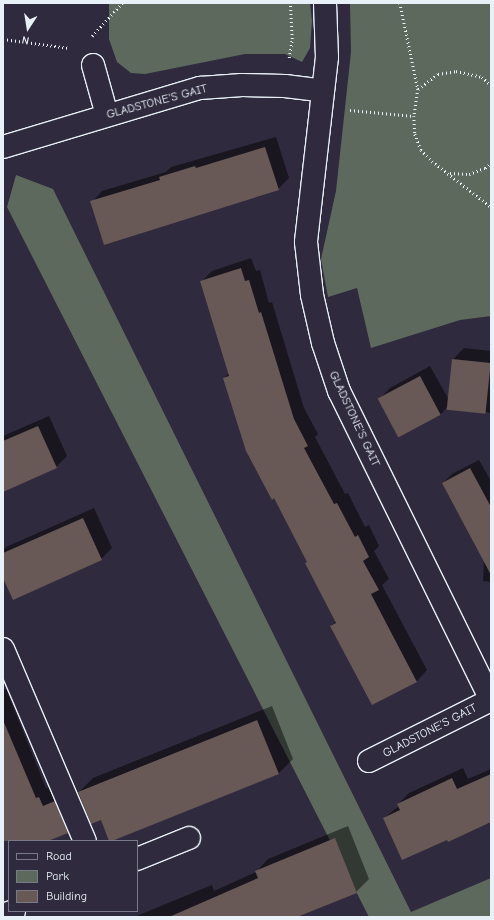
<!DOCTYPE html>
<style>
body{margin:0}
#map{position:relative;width:494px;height:920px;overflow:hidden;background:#2f2a3d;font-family:"Comic Neue",sans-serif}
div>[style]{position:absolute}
.green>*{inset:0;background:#5e695e}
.shadow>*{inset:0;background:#0007}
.building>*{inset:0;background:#685856;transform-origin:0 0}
.path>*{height:2.5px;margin-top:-1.25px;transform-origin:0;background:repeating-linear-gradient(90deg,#e8f1f8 0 1px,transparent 0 4px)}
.roads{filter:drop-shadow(1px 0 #e8f1f8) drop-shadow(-1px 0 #e8f1f8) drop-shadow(0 1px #e8f1f8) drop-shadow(0 -1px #e8f1f8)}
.minor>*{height:22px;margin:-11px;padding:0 11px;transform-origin:11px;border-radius:11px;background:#2f2a3d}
span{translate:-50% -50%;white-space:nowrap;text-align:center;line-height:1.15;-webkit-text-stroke:4px #2f2a3d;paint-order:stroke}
.street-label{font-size:12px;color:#e8f1f8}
.frame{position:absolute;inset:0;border:4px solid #e8f1f8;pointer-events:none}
.legend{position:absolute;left:8px;top:840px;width:130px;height:72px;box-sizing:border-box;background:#2f2a3d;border:1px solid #797a88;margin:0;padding:5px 7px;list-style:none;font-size:12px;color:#e8f1f8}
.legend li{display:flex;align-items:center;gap:8px;height:20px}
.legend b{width:20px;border:1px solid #797a88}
.north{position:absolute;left:8px;top:8px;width:40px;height:40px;-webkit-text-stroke:3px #2f2a3d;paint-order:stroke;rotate:192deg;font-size:11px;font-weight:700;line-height:16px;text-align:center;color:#e8f1f8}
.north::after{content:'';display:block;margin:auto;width:14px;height:18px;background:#e8f1f8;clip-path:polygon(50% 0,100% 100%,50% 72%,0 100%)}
</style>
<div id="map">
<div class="green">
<i style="clip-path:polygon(109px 3px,310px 3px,312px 21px,310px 48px,302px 62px,285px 54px,245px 54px,145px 74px,131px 73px,117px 62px,109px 39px)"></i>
<i style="clip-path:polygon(350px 3px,491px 3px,491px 316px,460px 320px,371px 348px,357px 288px,328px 297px,321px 259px,336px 191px,351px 52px)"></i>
<i style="clip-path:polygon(16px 175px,53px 189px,411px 912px,491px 878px,491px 917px,369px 917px,7px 207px)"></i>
</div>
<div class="shadow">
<i style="clip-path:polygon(276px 137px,289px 178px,278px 189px,92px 202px,102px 191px,166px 172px,171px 167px)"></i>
<i style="clip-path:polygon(251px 258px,256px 271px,260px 270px,269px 303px,272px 302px,304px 408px,318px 434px,315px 437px,345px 494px,348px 493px,365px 527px,369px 525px,379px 546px,374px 551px,389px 579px,382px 585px,427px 670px,417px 681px,373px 704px,331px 626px,336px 621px,224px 378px,229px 373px,201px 282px,212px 271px)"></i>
<i style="clip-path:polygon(464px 348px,491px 351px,491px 413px,448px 406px,440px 415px,379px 399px,390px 388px,430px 366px,449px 400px,453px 359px)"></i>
<i style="clip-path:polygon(49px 416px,67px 456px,56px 467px,3px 491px,3px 436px)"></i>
<i style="clip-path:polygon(479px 460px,491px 481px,491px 582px,483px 581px,484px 560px,443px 483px,452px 474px)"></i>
<i style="clip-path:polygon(94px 508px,112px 548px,101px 559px,3px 576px,3px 550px,6px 547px)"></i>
<i style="clip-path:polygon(6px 689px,46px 788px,50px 787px,53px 796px,65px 791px,78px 821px,67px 832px,45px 841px,9px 841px,9px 844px,3px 829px,3px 690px)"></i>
<i style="clip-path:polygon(272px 706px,293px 759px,279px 773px,110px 841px,101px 818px,79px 792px,93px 778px)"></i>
<i style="clip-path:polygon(463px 768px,468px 779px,491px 769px,491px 821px,447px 838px,384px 818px,399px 806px,398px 804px,409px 793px)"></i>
<i style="clip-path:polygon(348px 826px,369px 879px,356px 892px,294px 917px,134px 917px,212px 885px,214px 891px,256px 872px,268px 859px)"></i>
</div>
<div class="building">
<i style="clip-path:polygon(265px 147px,279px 190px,104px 245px,90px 201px,160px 180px,159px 177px,195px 166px,196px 168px)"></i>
<i style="clip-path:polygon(241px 268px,245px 281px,249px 280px,259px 313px,261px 312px,294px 419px,308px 446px,304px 448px,334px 504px,337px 503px,355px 537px,358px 535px,369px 557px,363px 561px,379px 590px,371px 594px,417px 682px,372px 705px,330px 626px,336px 623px,305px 563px,307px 562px,274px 498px,272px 500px,246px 451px,223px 378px,229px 376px,200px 281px)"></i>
<i style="left:452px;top:359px;width:39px;height:51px;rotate:6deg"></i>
<i style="left:420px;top:376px;width:44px;height:48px;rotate:62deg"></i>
<i style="clip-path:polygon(38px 426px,57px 468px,3px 492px,3px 441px)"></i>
<i style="clip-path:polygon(470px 468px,491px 507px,491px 575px,442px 483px)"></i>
<i style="clip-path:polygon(83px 518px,102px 560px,13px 600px,3px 578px,3px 553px)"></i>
<i style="clip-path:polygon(3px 720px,36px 798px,39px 797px,43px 806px,55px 801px,68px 833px,48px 841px,3px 841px)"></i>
<i style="clip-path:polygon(257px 720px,279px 774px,112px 841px,109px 841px,101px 820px,91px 824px,78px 792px)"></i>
<i style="clip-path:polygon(491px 774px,491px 822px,448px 842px,447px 840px,402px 860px,383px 818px,400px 810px,397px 804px,452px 778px,457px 789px)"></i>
<i style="clip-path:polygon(335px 838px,357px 893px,297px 917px,169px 917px,258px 878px,255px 871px)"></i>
</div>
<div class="path">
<i style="left:400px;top:3px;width:88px;rotate:78.2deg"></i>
<i style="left:418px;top:89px;width:27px;rotate:98deg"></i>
<i style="left:414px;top:116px;width:18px;rotate:87deg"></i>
<i style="left:415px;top:134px;width:17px;rotate:69deg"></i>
<i style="left:421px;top:150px;width:16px;rotate:45deg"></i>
<i style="left:432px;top:161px;width:75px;rotate:37.9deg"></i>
<i style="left:92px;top:36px;width:45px;rotate:-47.7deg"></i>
<i style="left:3px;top:39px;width:67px;rotate:7.8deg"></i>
<i style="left:289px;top:58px;width:19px;rotate:-81deg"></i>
<i style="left:292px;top:39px;width:36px;rotate:-93deg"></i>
<i style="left:418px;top:89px;width:25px;rotate:-37deg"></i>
<i style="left:438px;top:74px;width:18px;rotate:-9deg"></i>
<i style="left:456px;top:71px;width:27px;rotate:13deg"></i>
<i style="left:482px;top:77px;width:12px;rotate:42deg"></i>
<i style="left:350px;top:110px;width:64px;rotate:5.4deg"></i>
<i style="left:450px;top:173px;width:19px;rotate:3deg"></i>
<i style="left:469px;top:174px;width:17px;rotate:-21deg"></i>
<i style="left:485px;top:168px;width:8px;rotate:-40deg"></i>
</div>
<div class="roads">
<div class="minor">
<i style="left:325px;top:3px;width:54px;rotate:87.9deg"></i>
<i style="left:327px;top:57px;width:186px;rotate:96.5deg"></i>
<i style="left:306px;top:242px;width:53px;rotate:83.5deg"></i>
<i style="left:312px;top:295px;width:49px;rotate:77.1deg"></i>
<i style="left:323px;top:343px;width:51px;rotate:71.6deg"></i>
<i style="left:339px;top:391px;width:344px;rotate:63.8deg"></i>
<i style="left:93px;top:65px;width:52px;rotate:74.4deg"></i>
<i style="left:3px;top:147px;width:206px;rotate:-16.7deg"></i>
<i style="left:200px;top:88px;width:42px;rotate:-4.1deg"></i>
<i style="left:242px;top:85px;width:43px;rotate:1.3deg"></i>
<i style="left:285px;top:86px;width:38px;rotate:7deg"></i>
<i style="left:3px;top:649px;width:209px;rotate:66.9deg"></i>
<i style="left:369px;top:761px;width:136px;rotate:-26.6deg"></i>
<i style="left:137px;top:859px;width:56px;rotate:-22deg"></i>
<i style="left:3px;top:915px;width:12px;rotate:-20deg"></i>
</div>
</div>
<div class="street-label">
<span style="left:157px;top:102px;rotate:-15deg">GLADSTONE'S GAIT</span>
<span style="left:354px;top:419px;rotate:65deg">GLADSTONE'S GAIT</span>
<span style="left:430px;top:731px;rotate:-27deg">GLADSTONE'S GAIT</span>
</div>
<div class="frame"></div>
<ul class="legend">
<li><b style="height:5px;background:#2f2a3d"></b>Road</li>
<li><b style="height:11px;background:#5e695e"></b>Park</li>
<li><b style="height:11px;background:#685856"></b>Building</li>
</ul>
<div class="north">N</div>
</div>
